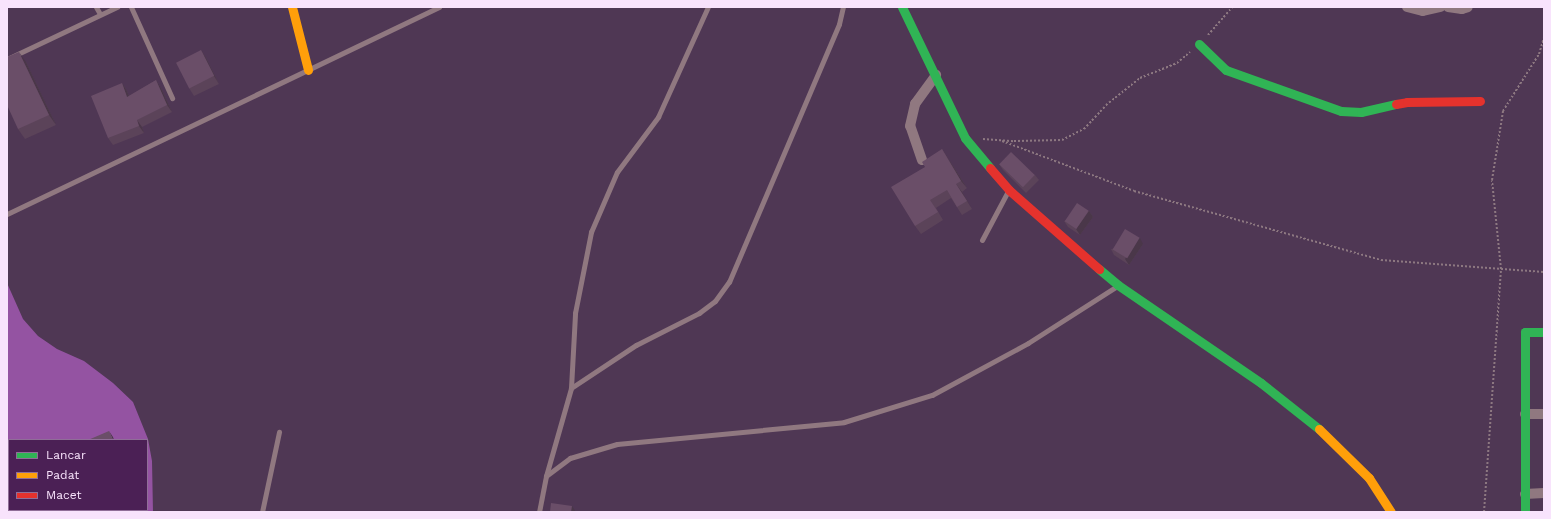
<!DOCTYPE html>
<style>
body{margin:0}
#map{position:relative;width:1551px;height:519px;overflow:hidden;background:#4f3754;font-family:"Work Sans",sans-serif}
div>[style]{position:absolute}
.water>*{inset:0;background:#9453a2}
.path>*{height:2px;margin-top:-1px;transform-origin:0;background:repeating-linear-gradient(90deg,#8d7881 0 2px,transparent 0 4px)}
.lane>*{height:5px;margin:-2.5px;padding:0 2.5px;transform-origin:2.5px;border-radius:2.5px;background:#907880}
.street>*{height:10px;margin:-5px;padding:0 5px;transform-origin:5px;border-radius:5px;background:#907880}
.fast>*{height:9px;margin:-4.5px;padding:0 4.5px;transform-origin:4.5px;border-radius:4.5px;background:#30b455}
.slow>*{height:9px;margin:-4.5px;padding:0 4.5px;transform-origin:4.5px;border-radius:4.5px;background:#ff9f0a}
.jam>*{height:9px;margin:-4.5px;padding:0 4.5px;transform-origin:4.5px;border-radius:4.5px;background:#e5322d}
.wall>*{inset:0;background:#5b4359}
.shaded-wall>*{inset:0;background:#4a3749}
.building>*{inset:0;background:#6a4e68;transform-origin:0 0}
span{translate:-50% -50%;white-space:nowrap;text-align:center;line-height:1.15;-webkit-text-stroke:3px #4b2055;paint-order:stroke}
.frame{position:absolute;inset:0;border:8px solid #f8e3fc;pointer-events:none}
.legend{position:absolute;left:8px;top:439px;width:140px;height:72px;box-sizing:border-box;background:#4b2055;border:1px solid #906e98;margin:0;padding:5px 7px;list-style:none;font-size:12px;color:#f8e3fc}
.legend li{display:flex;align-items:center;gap:8px;height:20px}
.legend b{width:20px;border:1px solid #906e98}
</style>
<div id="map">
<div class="water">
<i style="clip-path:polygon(evenodd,7px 283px,23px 319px,38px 336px,57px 349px,84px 361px,113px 383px,133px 402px,148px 439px,152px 461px,153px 512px,7px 512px,7px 283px,9px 440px,147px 440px,147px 510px,9px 510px,9px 440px)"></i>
</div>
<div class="path">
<i style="left:1208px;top:35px;width:37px;rotate:-49deg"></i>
<i style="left:983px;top:139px;width:31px;rotate:4deg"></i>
<i style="left:1014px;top:141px;width:48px;rotate:-1.2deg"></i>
<i style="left:1062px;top:140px;width:25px;rotate:-27deg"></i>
<i style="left:1084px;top:129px;width:33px;rotate:-47deg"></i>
<i style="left:1106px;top:105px;width:43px;rotate:-38.5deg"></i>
<i style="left:1140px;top:78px;width:40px;rotate:-22deg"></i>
<i style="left:1177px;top:63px;width:17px;rotate:-40deg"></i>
<i style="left:1002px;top:141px;width:141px;rotate:20.7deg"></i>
<i style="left:1134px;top:191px;width:256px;rotate:15.6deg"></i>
<i style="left:1381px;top:260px;width:163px;rotate:4.2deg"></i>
<i style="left:1484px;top:512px;width:244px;rotate:-86deg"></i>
<i style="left:1501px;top:269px;width:89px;rotate:-95.8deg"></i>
<i style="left:1492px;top:180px;width:70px;rotate:-80.9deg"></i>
<i style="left:1503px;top:111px;width:67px;rotate:-57.7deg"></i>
<i style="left:1539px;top:54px;width:17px;rotate:-73deg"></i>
</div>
<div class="lane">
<i style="left:96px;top:7px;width:8px;rotate:60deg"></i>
<i style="left:131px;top:7px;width:100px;rotate:65.7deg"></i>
<i style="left:7px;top:59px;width:122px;rotate:-25.3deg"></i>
<i style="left:7px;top:214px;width:479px;rotate:-25.6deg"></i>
<i style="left:982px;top:240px;width:55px;rotate:-62deg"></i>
<i style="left:571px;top:388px;width:78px;rotate:-33.5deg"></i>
<i style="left:636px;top:345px;width:71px;rotate:-26.9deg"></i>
<i style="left:699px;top:313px;width:20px;rotate:-37deg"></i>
<i style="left:715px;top:301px;width:24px;rotate:-54deg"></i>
<i style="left:729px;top:282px;width:280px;rotate:-66.9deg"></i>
<i style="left:839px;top:24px;width:17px;rotate:-77deg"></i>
<i style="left:546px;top:476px;width:91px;rotate:-74.1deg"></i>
<i style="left:571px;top:388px;width:75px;rotate:-86.9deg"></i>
<i style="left:575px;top:313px;width:83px;rotate:-78.8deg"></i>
<i style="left:591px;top:232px;width:65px;rotate:-66.6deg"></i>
<i style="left:617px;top:172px;width:69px;rotate:-53.3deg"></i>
<i style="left:658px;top:117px;width:121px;rotate:-65.6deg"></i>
<i style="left:262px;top:512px;width:82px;rotate:-78deg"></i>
<i style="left:539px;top:512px;width:37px;rotate:-79deg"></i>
<i style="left:546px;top:476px;width:30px;rotate:-37deg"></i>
<i style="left:570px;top:458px;width:49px;rotate:-16.6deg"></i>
<i style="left:617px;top:444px;width:228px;rotate:-5.5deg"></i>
<i style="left:844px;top:422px;width:92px;rotate:-17.1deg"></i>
<i style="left:932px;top:395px;width:109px;rotate:-28.4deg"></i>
<i style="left:1028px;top:343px;width:106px;rotate:-32.6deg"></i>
</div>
<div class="street">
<i style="left:1407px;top:7px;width:16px;rotate:14deg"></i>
<i style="left:1423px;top:11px;width:18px;rotate:-13deg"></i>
<i style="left:1448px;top:7px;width:14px;rotate:8deg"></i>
<i style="left:1462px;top:9px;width:6px;rotate:-18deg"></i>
<i style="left:922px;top:160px;width:36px;rotate:-109deg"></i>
<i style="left:910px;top:126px;width:23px;rotate:-77deg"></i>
<i style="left:915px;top:104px;width:36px;rotate:-54deg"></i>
<i style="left:1525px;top:414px;width:19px"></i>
<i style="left:1525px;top:494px;width:19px;rotate:-3deg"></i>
</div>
<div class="fast">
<i style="left:902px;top:7px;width:145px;rotate:64.3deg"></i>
<i style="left:965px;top:138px;width:39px;rotate:50deg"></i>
<i style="left:1199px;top:44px;width:37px;rotate:44deg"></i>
<i style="left:1226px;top:70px;width:122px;rotate:19.6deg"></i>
<i style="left:1341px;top:111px;width:20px;rotate:3deg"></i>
<i style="left:1361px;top:112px;width:36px;rotate:-13deg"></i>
<i style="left:1099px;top:269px;width:25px;rotate:40deg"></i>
<i style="left:1118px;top:285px;width:173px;rotate:34.4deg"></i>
<i style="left:1261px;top:383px;width:74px;rotate:38.4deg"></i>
<i style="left:1525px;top:512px;width:180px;rotate:-90deg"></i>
<i style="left:1525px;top:332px;width:19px"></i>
</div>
<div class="slow">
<i style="left:292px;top:7px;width:65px;rotate:75.7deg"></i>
<i style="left:1319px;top:429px;width:70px;rotate:44.4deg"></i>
<i style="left:1369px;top:478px;width:40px;rotate:57.1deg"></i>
</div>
<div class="jam">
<i style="left:1396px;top:104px;width:11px;rotate:-10deg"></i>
<i style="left:1407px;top:102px;width:73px;rotate:-0.8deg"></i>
<i style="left:990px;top:168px;width:29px;rotate:49deg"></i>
<i style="left:1009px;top:190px;width:120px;rotate:41.3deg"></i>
</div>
<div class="wall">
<i style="clip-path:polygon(201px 50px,206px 58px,219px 84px,194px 96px,189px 88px)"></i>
<i style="clip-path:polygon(26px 62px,56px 125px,25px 139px,18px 129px)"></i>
<i style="clip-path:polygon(156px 80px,161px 88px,172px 112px,142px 127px,144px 133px,113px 145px,108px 138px,122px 83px,127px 91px,129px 96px)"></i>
<i style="clip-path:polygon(942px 149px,967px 188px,962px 192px,972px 209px,962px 215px,951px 198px,936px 208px,943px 220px,921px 234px,915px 226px,925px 167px)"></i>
<i style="clip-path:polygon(999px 164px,1035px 175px,1039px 180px,1026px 193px,1003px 170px)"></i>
<i style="clip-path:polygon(1089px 211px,1093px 217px,1080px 235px,1068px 227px,1064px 221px)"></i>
<i style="clip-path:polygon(1143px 244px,1129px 265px,1114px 255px,1111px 249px)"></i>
</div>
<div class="shaded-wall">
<i style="clip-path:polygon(201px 50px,206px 58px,219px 84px,214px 76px)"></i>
<i style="clip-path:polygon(19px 52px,26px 62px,56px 125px,49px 115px)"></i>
<i style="clip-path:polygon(156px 80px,161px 88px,172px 112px,167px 105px)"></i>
<i style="clip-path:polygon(122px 83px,127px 91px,132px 104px,127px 97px)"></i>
<i style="clip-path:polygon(137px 120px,142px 127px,144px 133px,139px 126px)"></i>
<i style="clip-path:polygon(942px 149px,947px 157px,967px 188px,961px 181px)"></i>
<i style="clip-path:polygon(956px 184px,962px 192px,972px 209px,967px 201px)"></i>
<i style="clip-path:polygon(1089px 211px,1093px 217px,1080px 235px,1076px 229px)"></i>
<i style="clip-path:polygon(1140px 238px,1143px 244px,1129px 265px,1125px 259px)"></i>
<i style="clip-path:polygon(109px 431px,113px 437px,114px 440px,113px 440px)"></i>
<i style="clip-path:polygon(572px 506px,576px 512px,571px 512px)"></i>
</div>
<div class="building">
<i style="left:201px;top:50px;width:29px;height:28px;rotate:63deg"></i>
<i style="clip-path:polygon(19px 52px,49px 115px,18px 129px,7px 105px,7px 57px)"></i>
<i style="clip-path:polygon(156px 80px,167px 105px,137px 120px,139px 126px,108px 138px,91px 96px,122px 83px,127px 97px)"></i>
<i style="clip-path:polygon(942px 149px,961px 181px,956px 184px,967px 201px,957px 207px,947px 190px,930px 200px,938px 212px,915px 226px,891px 187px,925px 167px,922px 162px)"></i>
<i style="left:1011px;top:152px;width:33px;height:17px;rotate:44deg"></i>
<i style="left:1077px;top:203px;width:14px;height:22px;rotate:34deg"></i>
<i style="left:1125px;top:229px;width:17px;height:24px;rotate:31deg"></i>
<i style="clip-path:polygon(109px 431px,113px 440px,88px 440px)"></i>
<i style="clip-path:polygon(551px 503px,572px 506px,571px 512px,550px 512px)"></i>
</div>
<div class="frame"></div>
<ul class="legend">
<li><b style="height:5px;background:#30b455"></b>Lancar</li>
<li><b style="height:5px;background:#ff9f0a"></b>Padat</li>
<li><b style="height:5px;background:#e5322d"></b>Macet</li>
</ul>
</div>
